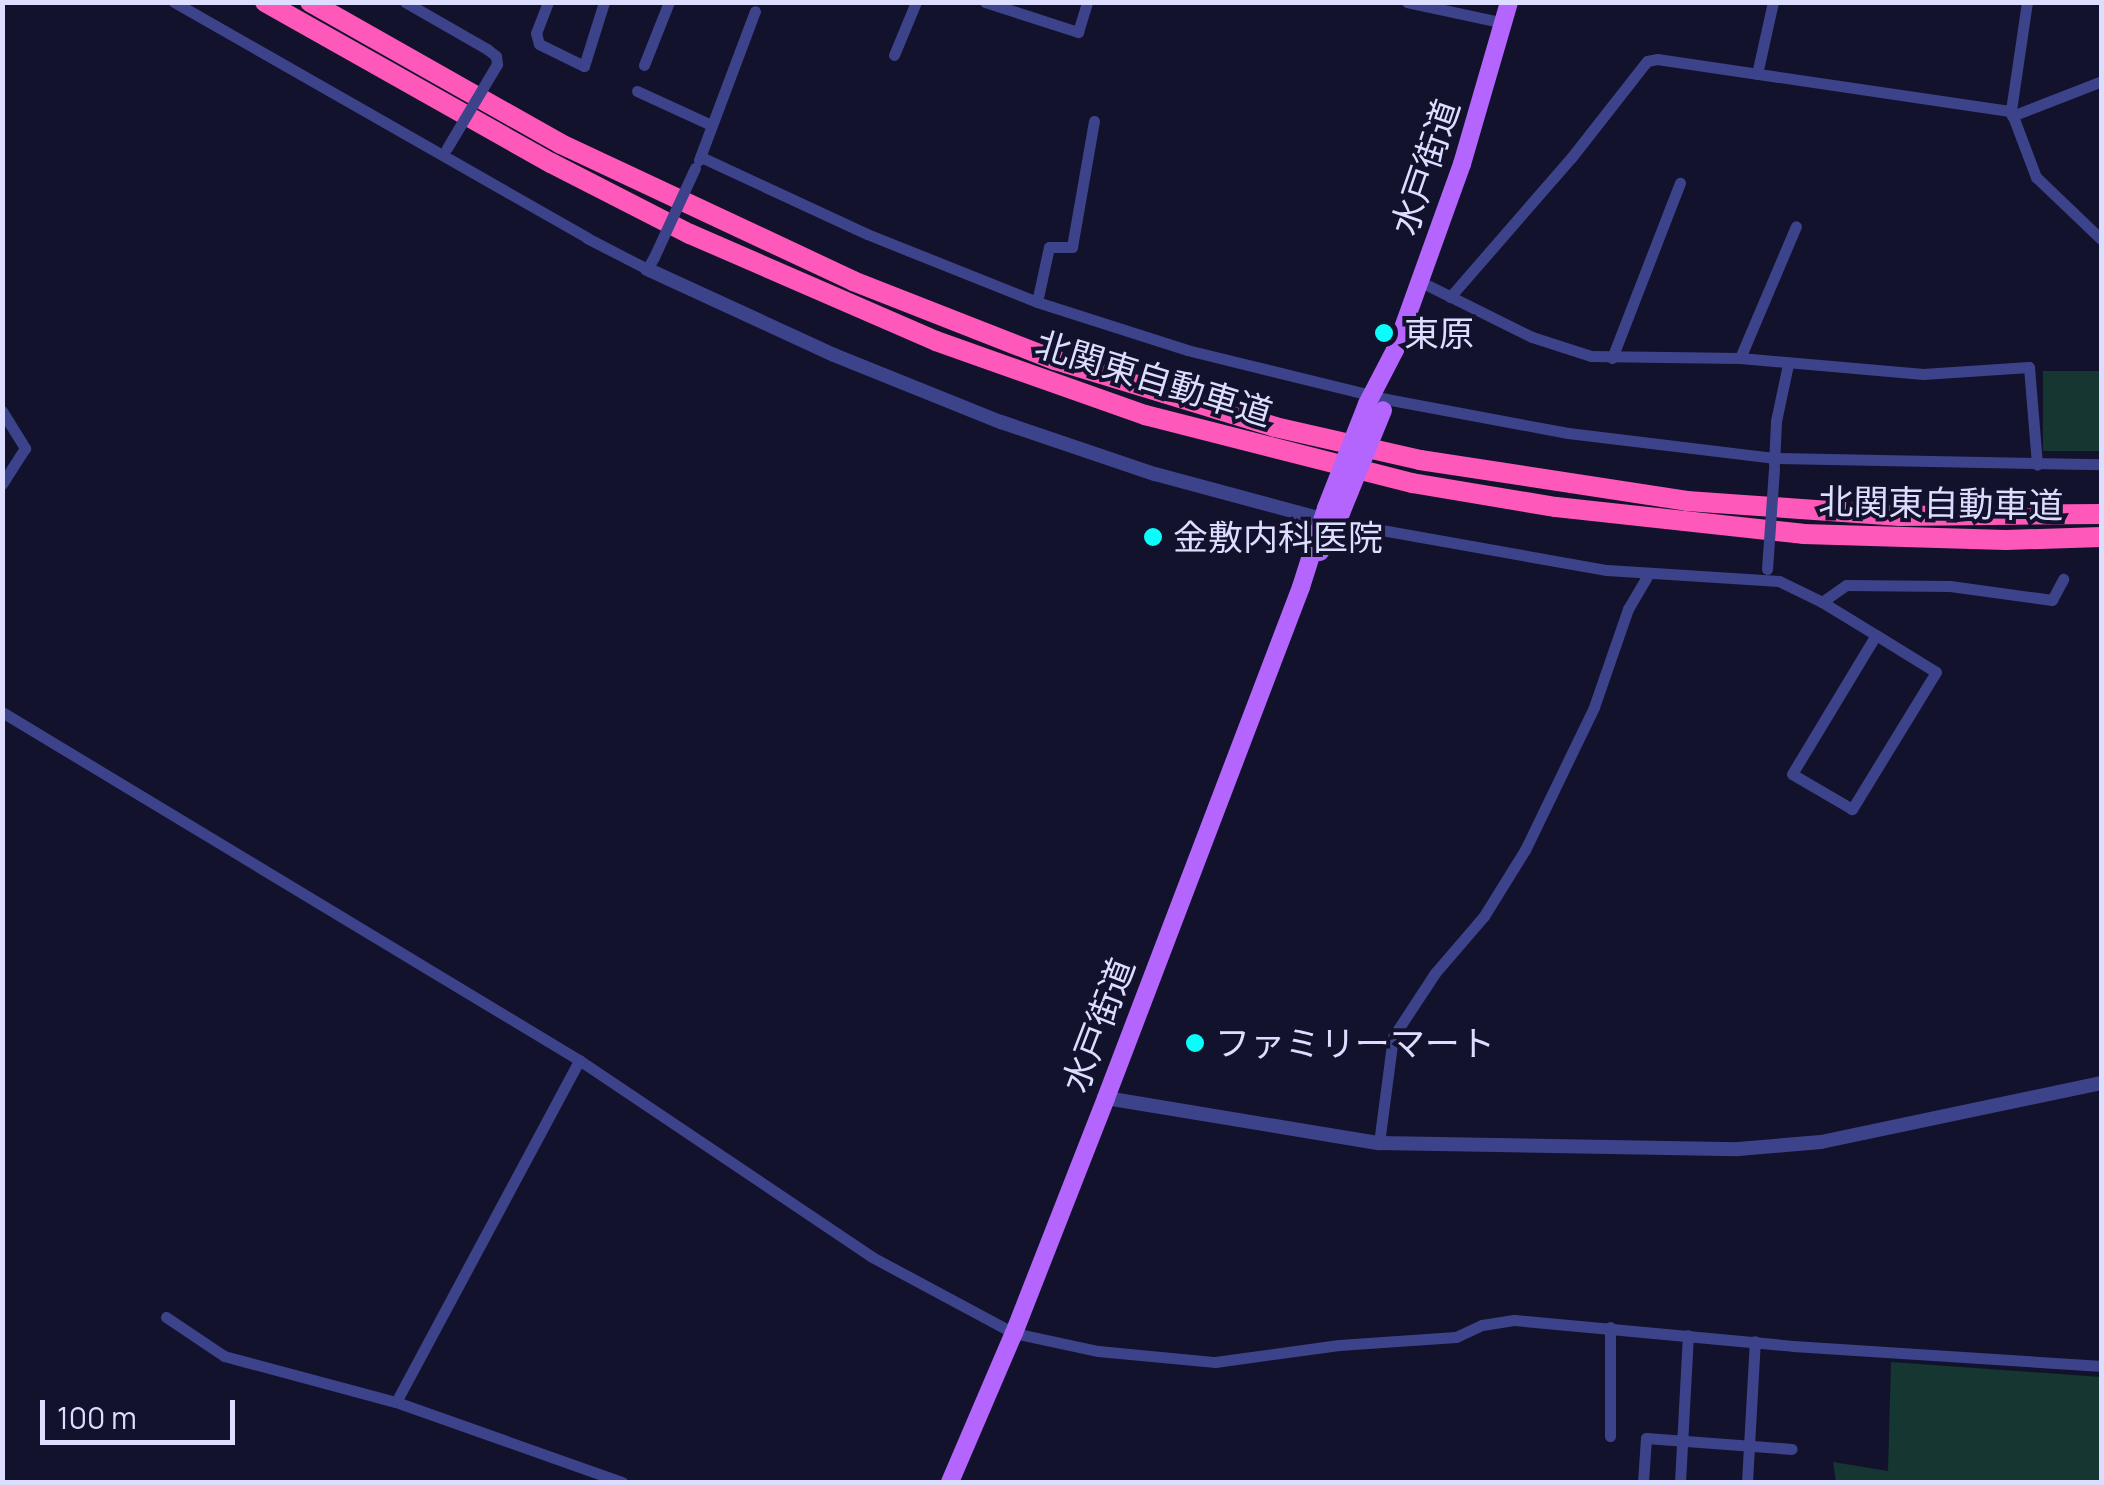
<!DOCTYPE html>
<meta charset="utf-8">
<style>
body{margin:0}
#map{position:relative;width:2104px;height:1485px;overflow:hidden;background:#13122c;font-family:Manrope,"Noto Sans JP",sans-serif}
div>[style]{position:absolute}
.green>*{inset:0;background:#153631;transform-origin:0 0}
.minor>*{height:11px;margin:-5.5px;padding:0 5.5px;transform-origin:5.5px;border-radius:5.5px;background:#3d438a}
.tertiary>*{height:14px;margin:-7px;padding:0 7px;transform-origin:7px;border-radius:7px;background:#3d438a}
.primary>*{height:18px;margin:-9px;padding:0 9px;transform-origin:9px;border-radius:9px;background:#b465fe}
.motorway>*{height:20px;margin:-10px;padding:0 10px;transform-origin:10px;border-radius:10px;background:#fe59ba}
.minor-bridge>*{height:11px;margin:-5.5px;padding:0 5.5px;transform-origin:5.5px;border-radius:5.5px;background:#3d438a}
.primary-bridge>*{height:18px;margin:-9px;padding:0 9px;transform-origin:9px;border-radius:9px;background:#b465fe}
.dots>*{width:28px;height:28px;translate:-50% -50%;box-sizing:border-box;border:5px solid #13122c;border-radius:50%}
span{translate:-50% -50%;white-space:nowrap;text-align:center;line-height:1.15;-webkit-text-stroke:8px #13122c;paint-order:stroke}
.street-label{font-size:35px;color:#ddf}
.poi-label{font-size:35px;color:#ddf}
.left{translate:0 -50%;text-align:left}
.frame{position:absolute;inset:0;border:5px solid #ddf;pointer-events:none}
.scale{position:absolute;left:40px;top:1400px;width:195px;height:45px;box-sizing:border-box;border:5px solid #ddf;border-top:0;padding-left:12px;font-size:30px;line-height:35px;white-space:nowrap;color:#ddf;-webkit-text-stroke:8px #13122c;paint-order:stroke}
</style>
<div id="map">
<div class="green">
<i style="left:2101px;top:371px;width:80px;height:58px;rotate:90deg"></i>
<i style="clip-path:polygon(1891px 1362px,2101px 1377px,2101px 1482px,1836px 1482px,1833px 1462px,1888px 1471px)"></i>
</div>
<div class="minor">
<i style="left:174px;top:2px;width:476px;rotate:29.7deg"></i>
<i style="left:587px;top:238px;width:68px;rotate:27.3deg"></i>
<i style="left:647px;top:269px;width:14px;rotate:-60deg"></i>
<i style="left:405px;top:2px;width:95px;rotate:29.8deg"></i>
<i style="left:487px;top:49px;width:11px;rotate:38deg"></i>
<i style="left:496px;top:56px;width:8px;rotate:83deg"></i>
<i style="left:548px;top:2px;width:33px;rotate:111deg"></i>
<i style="left:536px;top:33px;width:11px;rotate:75deg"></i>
<i style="left:539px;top:44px;width:50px;rotate:26.1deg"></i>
<i style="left:584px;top:66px;width:67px;rotate:-72.6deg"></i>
<i style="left:985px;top:2px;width:98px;rotate:17.9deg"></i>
<i style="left:1078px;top:32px;width:31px;rotate:-73deg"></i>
<i style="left:1407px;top:2px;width:99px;rotate:12.2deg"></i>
<i style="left:2027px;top:2px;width:110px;rotate:98.4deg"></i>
<i style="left:2011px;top:111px;width:71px;rotate:69.3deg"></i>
<i style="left:2036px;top:177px;width:91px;rotate:43.7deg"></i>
<i style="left:894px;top:55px;width:57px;rotate:-67.5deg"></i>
<i style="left:644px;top:65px;width:68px;rotate:-68.4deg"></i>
<i style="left:1757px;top:74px;width:74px;rotate:-77.5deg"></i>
<i style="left:637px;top:91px;width:81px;rotate:24.7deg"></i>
<i style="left:2012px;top:116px;width:97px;rotate:-21.3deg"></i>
<i style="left:701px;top:157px;width:183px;rotate:24.9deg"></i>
<i style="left:867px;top:234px;width:183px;rotate:21.8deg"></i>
<i style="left:1037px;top:302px;width:157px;rotate:17.7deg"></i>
<i style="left:1187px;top:350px;width:205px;rotate:13.8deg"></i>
<i style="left:1386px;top:399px;width:185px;rotate:10.6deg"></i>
<i style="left:1568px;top:433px;width:209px;rotate:6.9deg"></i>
<i style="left:1775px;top:458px;width:327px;rotate:1.1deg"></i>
<i style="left:699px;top:160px;width:159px;rotate:-69.4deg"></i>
<i style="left:1419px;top:281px;width:126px;rotate:26.4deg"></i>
<i style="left:1532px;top:337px;width:62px;rotate:17.9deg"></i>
<i style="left:1591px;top:356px;width:149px;rotate:0.8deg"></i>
<i style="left:1740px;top:358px;width:184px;rotate:5deg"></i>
<i style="left:1923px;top:374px;width:106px;rotate:-3.8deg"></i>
<i style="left:2029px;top:367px;width:98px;rotate:85.3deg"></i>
<i style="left:1450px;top:297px;width:184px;rotate:-49deg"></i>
<i style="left:1571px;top:158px;width:123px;rotate:-51.9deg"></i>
<i style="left:1647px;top:61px;width:10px;rotate:-11deg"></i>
<i style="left:1657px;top:59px;width:358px;rotate:8.4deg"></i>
<i style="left:1037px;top:302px;width:56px;rotate:-77.7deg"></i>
<i style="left:1049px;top:247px;width:23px"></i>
<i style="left:1072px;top:247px;width:128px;rotate:-80.1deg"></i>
<i style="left:1612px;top:358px;width:188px;rotate:-68.8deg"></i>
<i style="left:1740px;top:358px;width:143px;rotate:-67deg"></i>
<i style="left:2px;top:411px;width:44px;rotate:58.1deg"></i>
<i style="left:25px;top:448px;width:43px;rotate:122.6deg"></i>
<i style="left:1774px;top:464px;width:43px;rotate:-87.3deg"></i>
<i style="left:1776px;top:421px;width:58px;rotate:-78.1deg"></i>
<i style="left:1331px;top:521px;width:280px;rotate:10.1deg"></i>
<i style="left:1607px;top:570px;width:172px;rotate:3.7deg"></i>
<i style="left:1779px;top:581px;width:48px;rotate:26deg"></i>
<i style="left:1822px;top:602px;width:63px;rotate:31.4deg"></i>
<i style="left:1876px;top:635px;width:70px;rotate:31.7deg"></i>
<i style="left:1936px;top:672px;width:161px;rotate:121.5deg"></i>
<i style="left:1852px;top:809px;width:69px;rotate:-149.7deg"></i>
<i style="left:1792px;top:774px;width:162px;rotate:-58.9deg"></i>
<i style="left:1822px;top:602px;width:29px;rotate:-35deg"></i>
<i style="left:1846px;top:585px;width:104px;rotate:0.6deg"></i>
<i style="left:1950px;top:586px;width:103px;rotate:7.8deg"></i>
<i style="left:2052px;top:600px;width:24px;rotate:-62deg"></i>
<i style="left:2px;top:712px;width:674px;rotate:31.1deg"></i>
<i style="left:579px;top:1060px;width:353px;rotate:33.9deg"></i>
<i style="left:872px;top:1257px;width:161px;rotate:28.2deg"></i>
<i style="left:1014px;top:1333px;width:86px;rotate:12.1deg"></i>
<i style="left:1098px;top:1351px;width:118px;rotate:5.4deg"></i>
<i style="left:1215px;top:1362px;width:125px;rotate:-7.8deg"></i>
<i style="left:1339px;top:1345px;width:117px;rotate:-3.9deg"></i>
<i style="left:1456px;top:1337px;width:29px;rotate:-25deg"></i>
<i style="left:1482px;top:1325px;width:32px;rotate:-9deg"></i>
<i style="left:1514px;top:1320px;width:280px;rotate:5.3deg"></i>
<i style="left:1793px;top:1346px;width:310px;rotate:3.7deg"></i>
<i style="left:1379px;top:1143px;width:107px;rotate:-82.5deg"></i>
<i style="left:1393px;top:1037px;width:77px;rotate:-56.7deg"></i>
<i style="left:1435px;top:973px;width:75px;rotate:-49.3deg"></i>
<i style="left:1484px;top:916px;width:78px;rotate:-58.2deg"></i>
<i style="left:1525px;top:850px;width:159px;rotate:-64.2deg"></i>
<i style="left:1594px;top:707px;width:104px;rotate:-70.9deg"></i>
<i style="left:1628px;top:609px;width:42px;rotate:-59.7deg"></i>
<i style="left:166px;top:1317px;width:70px;rotate:33.9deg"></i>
<i style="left:224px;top:1356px;width:178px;rotate:15deg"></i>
<i style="left:396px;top:1402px;width:240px;rotate:19.5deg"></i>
<i style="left:396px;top:1402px;width:388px;rotate:-61.8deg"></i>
<i style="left:1610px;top:1436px;width:109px;rotate:-90deg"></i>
<i style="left:1643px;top:1482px;width:44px;rotate:-86.1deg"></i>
<i style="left:1646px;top:1438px;width:146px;rotate:4.3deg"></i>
<i style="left:1680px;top:1482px;width:147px;rotate:-86.9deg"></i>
<i style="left:1747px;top:1482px;width:141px;rotate:-86.8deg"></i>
</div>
<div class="tertiary">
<i style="left:647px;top:269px;width:206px;rotate:24.7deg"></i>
<i style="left:834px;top:355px;width:180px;rotate:21.9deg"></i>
<i style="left:1001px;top:422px;width:163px;rotate:18.7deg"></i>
<i style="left:1155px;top:474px;width:173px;rotate:15.1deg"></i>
<i style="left:1106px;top:1098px;width:277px;rotate:9.4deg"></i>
<i style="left:1379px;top:1143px;width:359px;rotate:1deg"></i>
<i style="left:1738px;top:1149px;width:83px;rotate:-4.8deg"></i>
<i style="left:1821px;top:1142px;width:287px;rotate:-11.9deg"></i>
</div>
<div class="primary">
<i style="left:1367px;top:404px;width:61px;rotate:-62.6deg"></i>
<i style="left:1395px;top:350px;width:198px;rotate:-70.2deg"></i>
<i style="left:1462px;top:164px;width:169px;rotate:-73.8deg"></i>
<i style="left:1320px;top:552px;width:44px;rotate:-61.7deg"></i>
<i style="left:950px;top:1482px;width:162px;rotate:-66.8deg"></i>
<i style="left:1014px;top:1333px;width:252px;rotate:-68.6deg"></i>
<i style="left:1106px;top:1098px;width:547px;rotate:-69.11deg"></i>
<i style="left:1301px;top:587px;width:83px;rotate:-72.4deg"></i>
</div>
<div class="motorway">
<i style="left:265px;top:2px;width:328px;rotate:29.4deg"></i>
<i style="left:551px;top:163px;width:156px;rotate:27.1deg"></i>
<i style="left:690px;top:234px;width:268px;rotate:23.5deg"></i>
<i style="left:936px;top:341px;width:222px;rotate:19.5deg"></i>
<i style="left:1145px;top:415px;width:276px;rotate:14.3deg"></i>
<i style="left:1412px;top:483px;width:146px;rotate:9.5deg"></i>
<i style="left:1556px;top:507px;width:248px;rotate:6.2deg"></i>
<i style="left:1803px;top:534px;width:203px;rotate:1.7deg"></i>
<i style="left:2006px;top:540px;width:96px;rotate:-1.8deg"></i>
<i style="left:310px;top:2px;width:288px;rotate:29.5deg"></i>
<i style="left:561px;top:144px;width:323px;rotate:25.1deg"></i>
<i style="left:853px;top:281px;width:217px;rotate:21.4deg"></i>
<i style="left:1055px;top:360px;width:230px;rotate:16.9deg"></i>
<i style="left:1275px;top:427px;width:149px;rotate:12.8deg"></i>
<i style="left:1420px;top:460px;width:270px;rotate:8.7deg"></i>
<i style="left:1687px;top:501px;width:214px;rotate:4deg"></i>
<i style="left:1900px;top:516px;width:202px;rotate:-0.6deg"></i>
</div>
<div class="minor-bridge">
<i style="left:447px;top:148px;width:98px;rotate:-59.2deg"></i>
<i style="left:654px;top:257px;width:98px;rotate:-65.3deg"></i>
<i style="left:1767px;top:569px;width:101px;rotate:-86deg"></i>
</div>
<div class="primary-bridge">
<i style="left:1326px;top:508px;width:112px;rotate:-68.5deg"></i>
<i style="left:1341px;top:513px;width:111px;rotate:-67.8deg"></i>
</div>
<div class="dots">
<i style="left:1384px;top:333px;background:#0afdfa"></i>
<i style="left:1153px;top:537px;background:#0afdfa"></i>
<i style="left:1195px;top:1043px;background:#0afdfa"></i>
</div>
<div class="street-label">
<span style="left:1425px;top:167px;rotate:-71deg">水戸街道</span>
<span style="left:1154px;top:378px;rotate:17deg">北関東自動車道</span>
<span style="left:1941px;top:503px;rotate:1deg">北関東自動車道</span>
<span style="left:1098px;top:1025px;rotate:-69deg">水戸街道</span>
</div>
<div class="poi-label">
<span class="left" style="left:1404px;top:333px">東原</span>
<span class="left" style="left:1173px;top:537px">金敷内科医院</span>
<span class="left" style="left:1215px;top:1043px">ファミリーマート</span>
</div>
<div class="frame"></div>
<div class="scale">100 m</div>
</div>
